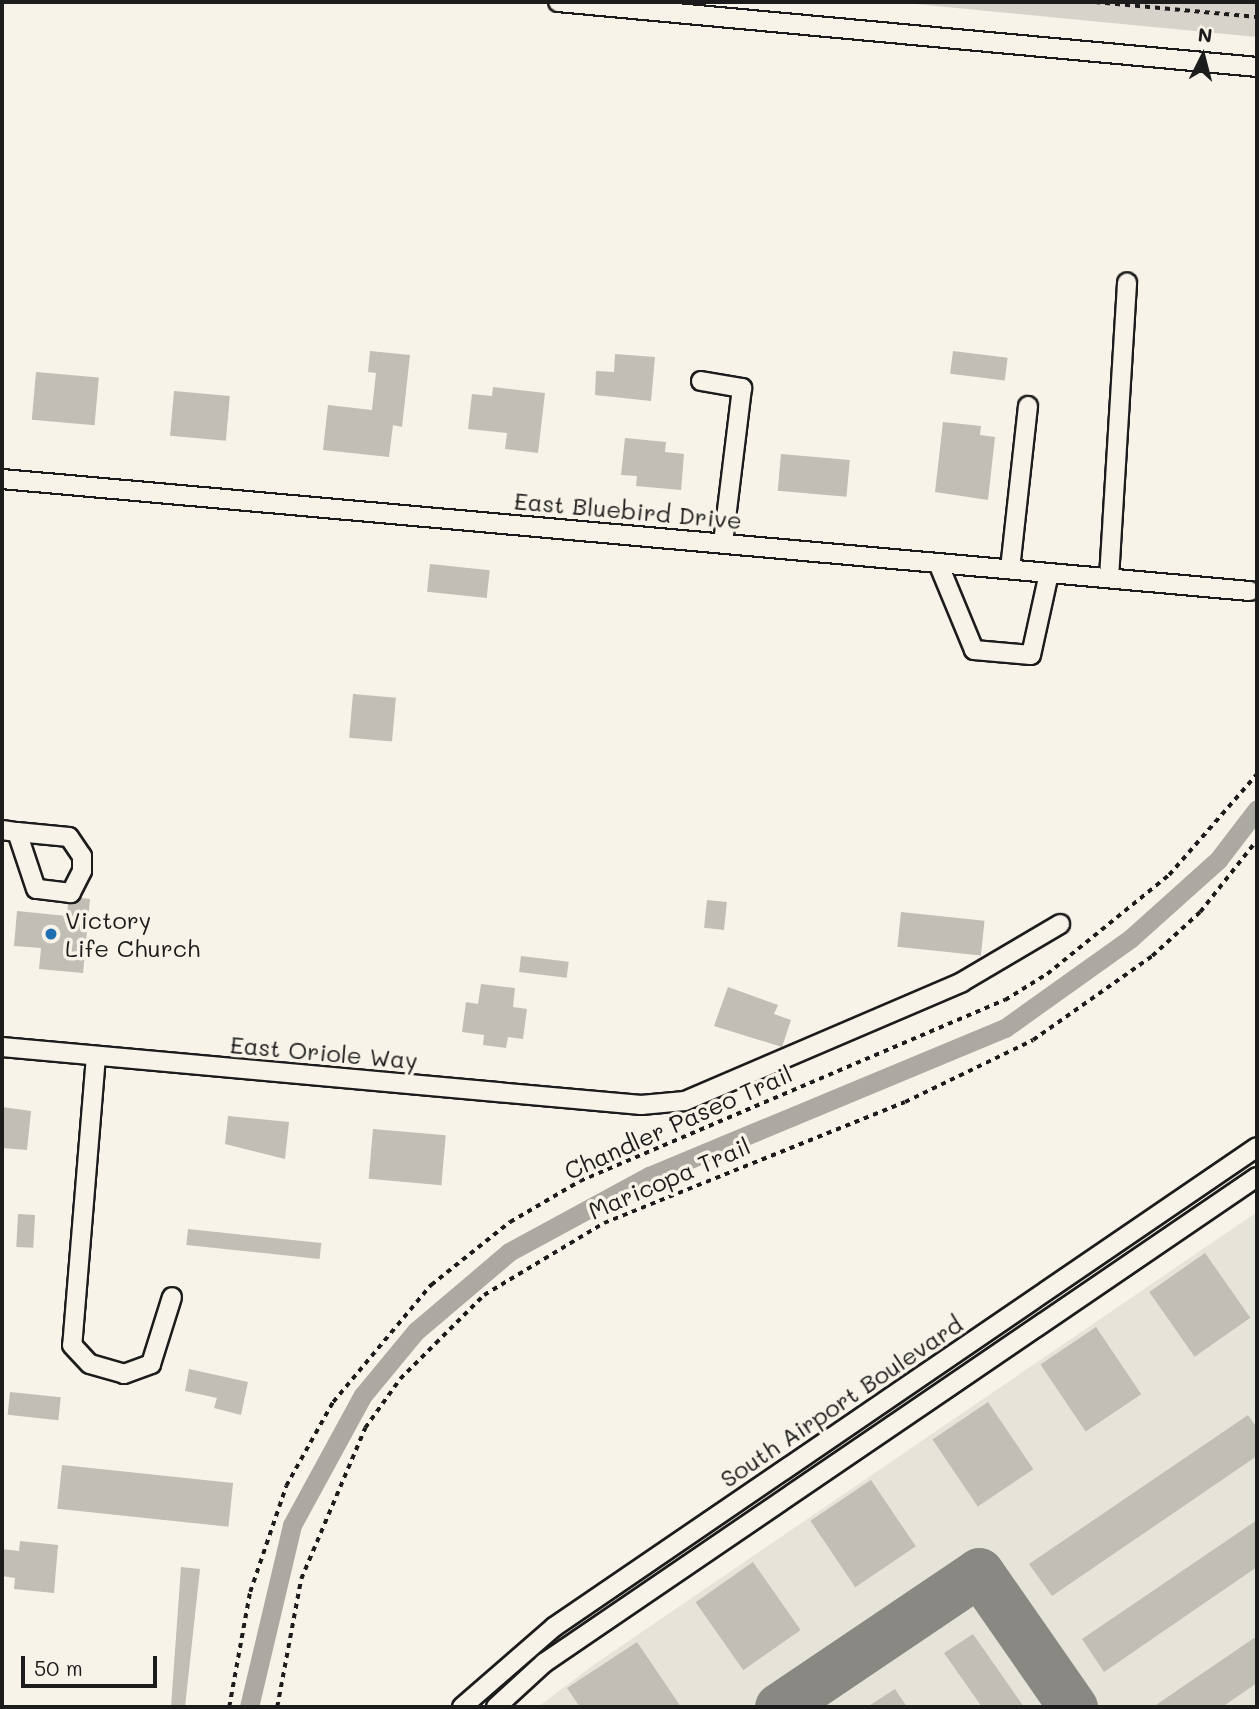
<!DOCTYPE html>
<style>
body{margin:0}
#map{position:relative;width:1259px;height:1709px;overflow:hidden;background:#f7f3e8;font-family:Mali,sans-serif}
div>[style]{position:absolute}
.built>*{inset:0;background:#e6e3d9}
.green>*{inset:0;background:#d7d3cb}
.canal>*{height:19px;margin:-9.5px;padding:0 9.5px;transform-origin:9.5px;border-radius:9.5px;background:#aca9a2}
.taxiway>*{height:49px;margin:-24.5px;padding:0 24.5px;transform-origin:24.5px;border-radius:24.5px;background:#8a8882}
.building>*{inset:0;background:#c0beb5;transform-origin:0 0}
.path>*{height:3.5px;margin-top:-1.75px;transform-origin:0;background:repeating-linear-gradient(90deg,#1c1c1c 0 5px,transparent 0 10px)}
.roads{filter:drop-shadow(2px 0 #1c1c1c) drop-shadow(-2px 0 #1c1c1c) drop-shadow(0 2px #1c1c1c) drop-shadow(0 -2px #1c1c1c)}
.minor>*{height:18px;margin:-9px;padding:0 9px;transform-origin:9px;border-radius:9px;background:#f7f3e8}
.dots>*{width:19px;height:19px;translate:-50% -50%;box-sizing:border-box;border:4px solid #f7f3e8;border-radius:50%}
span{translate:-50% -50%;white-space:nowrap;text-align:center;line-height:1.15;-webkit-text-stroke:7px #f7f3e8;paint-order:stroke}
.street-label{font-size:24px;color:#1c1c1c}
.poi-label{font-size:24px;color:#1c1c1c}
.left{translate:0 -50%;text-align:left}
.frame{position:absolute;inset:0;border:4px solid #1c1c1c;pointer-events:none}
.north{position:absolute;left:1168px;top:21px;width:70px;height:70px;-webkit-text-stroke:5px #f7f3e8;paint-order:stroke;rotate:6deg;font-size:19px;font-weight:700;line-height:28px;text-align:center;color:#1c1c1c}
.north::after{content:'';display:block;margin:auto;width:24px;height:32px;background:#1c1c1c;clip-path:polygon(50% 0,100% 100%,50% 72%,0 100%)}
.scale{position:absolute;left:21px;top:1656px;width:136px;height:32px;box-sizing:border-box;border:4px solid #1c1c1c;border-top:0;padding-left:9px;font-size:21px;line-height:24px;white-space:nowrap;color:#1c1c1c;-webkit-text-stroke:5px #f7f3e8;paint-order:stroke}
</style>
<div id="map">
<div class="built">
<i style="clip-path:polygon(1257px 1212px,1257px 1707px,538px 1707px,592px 1666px)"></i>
</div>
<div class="green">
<i style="clip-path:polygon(895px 2px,1257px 2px,1257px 37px)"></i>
</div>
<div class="canal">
<i style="left:249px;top:1707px;width:187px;rotate:-76.7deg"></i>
<i style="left:292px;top:1525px;width:148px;rotate:-61.4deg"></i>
<i style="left:363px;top:1395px;width:83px;rotate:-50.4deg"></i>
<i style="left:416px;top:1331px;width:122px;rotate:-40.3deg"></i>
<i style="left:509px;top:1252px;width:159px;rotate:-28.5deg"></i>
<i style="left:649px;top:1176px;width:386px;rotate:-22.6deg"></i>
<i style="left:1005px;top:1028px;width:155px;rotate:-35.5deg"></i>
<i style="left:1131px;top:938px;width:117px;rotate:-41.9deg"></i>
<i style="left:1218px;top:860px;width:64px;rotate:-52.6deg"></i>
</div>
<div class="taxiway">
<i style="left:779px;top:1707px;width:241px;rotate:-34deg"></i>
<i style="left:979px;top:1572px;width:165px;rotate:55.2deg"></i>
</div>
<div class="building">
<i style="clip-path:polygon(370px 351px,410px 355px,402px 427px,393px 425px,389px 457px,323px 450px,328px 405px,372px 410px,376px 373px,368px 372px)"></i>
<i style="left:953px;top:351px;width:55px;height:23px;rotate:7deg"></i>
<i style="clip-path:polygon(615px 354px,655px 357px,651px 401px,595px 395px,596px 371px,614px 372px)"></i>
<i style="left:36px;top:372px;width:63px;height:48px;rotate:5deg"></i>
<i style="clip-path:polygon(493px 387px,545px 393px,538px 453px,505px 449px,507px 433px,468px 429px,472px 394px,492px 396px)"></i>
<i style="left:174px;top:391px;width:56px;height:45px;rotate:5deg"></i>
<i style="clip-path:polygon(943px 422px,981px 426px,980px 435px,995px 437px,988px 500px,935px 492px)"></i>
<i style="clip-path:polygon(625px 438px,666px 442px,665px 452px,684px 454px,681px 490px,636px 486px,637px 476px,621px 475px)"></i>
<i style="left:781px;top:454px;width:69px;height:37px;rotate:5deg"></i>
<i style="left:430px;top:564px;width:60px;height:28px;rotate:6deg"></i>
<i style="left:353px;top:694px;width:43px;height:44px;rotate:5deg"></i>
<i style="clip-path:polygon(81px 898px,90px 899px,83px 973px,39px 969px,41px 948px,14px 946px,17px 911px,67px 916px,68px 904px)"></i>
<i style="left:707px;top:900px;width:20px;height:28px;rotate:6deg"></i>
<i style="left:901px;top:912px;width:84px;height:35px;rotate:6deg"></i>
<i style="left:521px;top:956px;width:48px;height:16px;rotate:7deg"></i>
<i style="clip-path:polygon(481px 984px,515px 988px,513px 1007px,527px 1009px,523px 1039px,508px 1037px,506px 1048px,483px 1045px,484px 1035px,462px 1032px,466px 1002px,478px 1004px)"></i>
<i style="clip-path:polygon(728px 987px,778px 1005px,774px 1014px,791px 1020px,782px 1047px,714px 1026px)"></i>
<i style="clip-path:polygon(2px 1107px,31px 1111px,27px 1150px,2px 1148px)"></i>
<i style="clip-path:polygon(228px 1116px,289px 1122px,285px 1159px,225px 1144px)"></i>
<i style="left:373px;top:1129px;width:73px;height:50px;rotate:5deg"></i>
<i style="left:18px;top:1214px;width:17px;height:33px;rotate:3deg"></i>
<i style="left:188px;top:1229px;width:134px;height:16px;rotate:6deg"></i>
<i style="left:1205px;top:1253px;width:79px;height:68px;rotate:55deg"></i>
<i style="left:1096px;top:1327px;width:81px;height:67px;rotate:56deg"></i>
<i style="clip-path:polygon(189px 1369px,248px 1382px,241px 1415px,214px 1408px,217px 1398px,185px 1391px)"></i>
<i style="left:10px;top:1392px;width:51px;height:23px;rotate:6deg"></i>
<i style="left:988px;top:1402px;width:81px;height:67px;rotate:56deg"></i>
<i style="clip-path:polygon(1248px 1415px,1257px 1428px,1257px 1456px,1052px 1596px,1029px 1564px)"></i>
<i style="left:62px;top:1465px;width:172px;height:44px;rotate:6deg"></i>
<i style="left:871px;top:1480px;width:80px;height:73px;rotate:56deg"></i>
<i style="clip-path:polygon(1257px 1520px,1257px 1567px,1104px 1672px,1082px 1639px)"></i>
<i style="clip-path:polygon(20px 1541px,58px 1545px,54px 1593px,14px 1589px,15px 1578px,2px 1576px,2px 1549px,19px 1551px)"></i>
<i style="left:753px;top:1562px;width:83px;height:70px;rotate:55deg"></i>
<i style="clip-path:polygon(181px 1567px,200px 1569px,185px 1707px,171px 1707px)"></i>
<i style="clip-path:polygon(973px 1634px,1024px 1707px,982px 1707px,944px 1653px)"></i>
<i style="clip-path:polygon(1257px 1636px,1257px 1683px,1222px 1707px,1153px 1707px)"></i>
<i style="clip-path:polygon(637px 1642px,681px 1707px,580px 1707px,567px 1688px)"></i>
<i style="clip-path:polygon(895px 1689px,907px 1707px,867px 1707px)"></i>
</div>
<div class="path">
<i style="left:1095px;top:2px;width:163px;rotate:5.3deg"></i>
<i style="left:229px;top:1707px;width:117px;rotate:-79.7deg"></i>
<i style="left:250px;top:1592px;width:112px;rotate:-71.2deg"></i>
<i style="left:286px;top:1486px;width:96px;rotate:-60.8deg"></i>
<i style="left:333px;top:1402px;width:153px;rotate:-50.1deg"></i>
<i style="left:431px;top:1285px;width:101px;rotate:-38.6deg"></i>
<i style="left:510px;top:1222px;width:81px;rotate:-30.4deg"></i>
<i style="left:580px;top:1181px;width:462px;rotate:-23.1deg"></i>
<i style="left:1005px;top:1000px;width:49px;rotate:-31.8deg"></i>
<i style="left:1047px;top:974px;width:157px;rotate:-39.1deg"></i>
<i style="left:1169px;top:875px;width:134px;rotate:-48.9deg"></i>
<i style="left:277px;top:1707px;width:130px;rotate:-79.4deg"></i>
<i style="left:301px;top:1579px;width:164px;rotate:-67deg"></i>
<i style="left:365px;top:1428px;width:60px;rotate:-54.5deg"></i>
<i style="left:400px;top:1379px;width:119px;rotate:-45deg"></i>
<i style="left:484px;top:1295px;width:140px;rotate:-31deg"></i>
<i style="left:604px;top:1223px;width:324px;rotate:-21.9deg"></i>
<i style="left:905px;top:1102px;width:142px;rotate:-25.8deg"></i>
<i style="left:1033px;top:1040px;width:146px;rotate:-35.2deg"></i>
<i style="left:1152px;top:956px;width:65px;rotate:-42.5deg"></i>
<i style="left:1200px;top:912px;width:92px;rotate:-51.6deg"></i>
</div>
<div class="roads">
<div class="minor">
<i style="left:558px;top:2px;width:702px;rotate:5.31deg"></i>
<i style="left:701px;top:381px;width:42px;rotate:9.7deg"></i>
<i style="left:742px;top:388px;width:156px;rotate:97deg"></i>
<i style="left:2px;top:479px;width:1253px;rotate:5.13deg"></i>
<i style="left:938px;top:563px;width:94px;rotate:67.5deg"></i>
<i style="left:974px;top:650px;width:57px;rotate:5deg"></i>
<i style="left:1031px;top:655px;width:84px;rotate:-77.6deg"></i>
<i style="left:1010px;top:569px;width:164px;rotate:-83.7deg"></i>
<i style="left:1109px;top:578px;width:296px;rotate:-86.5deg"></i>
<i style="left:2px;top:830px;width:15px;rotate:8deg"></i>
<i style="left:17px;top:832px;width:52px;rotate:5.5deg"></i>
<i style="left:69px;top:837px;width:23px;rotate:56deg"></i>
<i style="left:82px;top:856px;width:15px;rotate:90deg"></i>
<i style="left:82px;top:871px;width:25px;rotate:117deg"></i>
<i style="left:71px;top:893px;width:35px;rotate:-173deg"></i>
<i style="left:36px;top:889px;width:60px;rotate:-108.4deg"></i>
<i style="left:2px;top:1047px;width:642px;rotate:5.19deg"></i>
<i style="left:641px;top:1105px;width:44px;rotate:-5.2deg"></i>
<i style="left:685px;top:1101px;width:301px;rotate:-23.2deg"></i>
<i style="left:962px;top:982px;width:114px;rotate:-30.6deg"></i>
<i style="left:96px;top:1056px;width:290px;rotate:94.7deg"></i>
<i style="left:72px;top:1345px;width:26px;rotate:47deg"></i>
<i style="left:90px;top:1364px;width:35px;rotate:16deg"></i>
<i style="left:124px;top:1374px;width:29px;rotate:-20deg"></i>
<i style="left:151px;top:1364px;width:70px;rotate:-72.6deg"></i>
<i style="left:462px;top:1707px;width:122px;rotate:-41deg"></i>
<i style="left:554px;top:1627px;width:851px;rotate:-34.32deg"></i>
<i style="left:496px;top:1707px;width:65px;rotate:-42.5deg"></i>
<i style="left:544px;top:1663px;width:863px;rotate:-34.28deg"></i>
</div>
</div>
<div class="dots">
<i style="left:51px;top:934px;background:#1f6fb2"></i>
</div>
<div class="street-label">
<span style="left:628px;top:510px;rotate:5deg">East Bluebird Drive</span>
<span style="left:324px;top:1052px;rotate:5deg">East Oriole Way</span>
<span style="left:678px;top:1122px;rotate:-24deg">Chandler Paseo Trail</span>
<span style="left:669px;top:1178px;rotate:-23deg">Maricopa Trail</span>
<span style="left:841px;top:1401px;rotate:-34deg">South Airport Boulevard</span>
</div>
<div class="poi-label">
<span class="left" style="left:65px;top:934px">Victory<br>Life Church</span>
</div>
<div class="frame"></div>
<div class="north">N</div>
<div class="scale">50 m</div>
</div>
